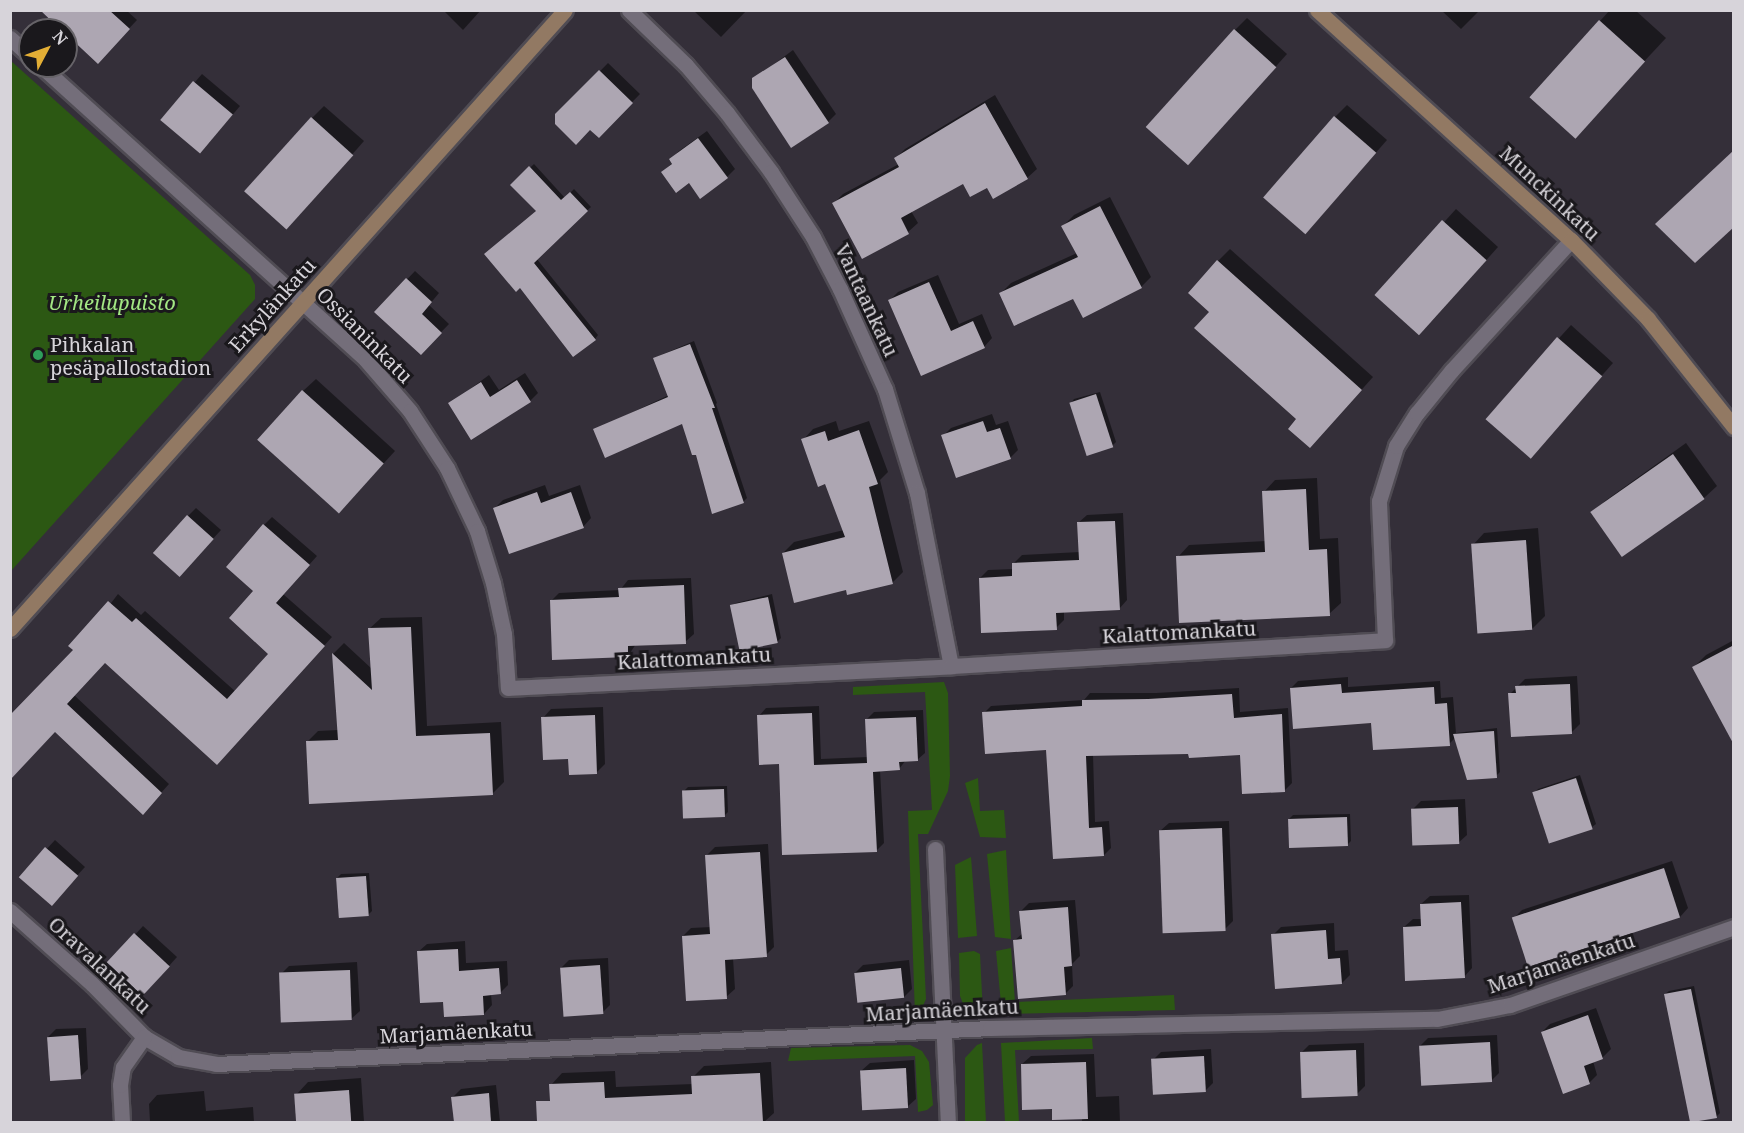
<!DOCTYPE html>
<meta charset="utf-8">
<style>
body{margin:0}
#map{position:relative;width:1744px;height:1133px;overflow:hidden;background:#342f39;font-family:"Noto Serif",serif}
div>[style]{position:absolute}
.green>*{inset:0;background:#2c5813}
.shadow>*{inset:0;background:#0007}
.building>*{inset:0;background:#ada6b2;transform-origin:0 0}
.roads{filter:drop-shadow(2px 0 #504c54) drop-shadow(-2px 0 #504c54) drop-shadow(0 2px #504c54) drop-shadow(0 -2px #504c54)}
.street>*{height:15px;margin:-7.5px;padding:0 7.5px;transform-origin:7.5px;border-radius:7.5px;background:#746e7a}
.secondary>*{height:15px;margin:-7.5px;padding:0 7.5px;transform-origin:7.5px;border-radius:7.5px;background:#927963}
.dots>*{width:16px;height:16px;translate:-50% -50%;box-sizing:border-box;border:3px solid #1a181c;border-radius:50%}
span{translate:-50% -50%;white-space:nowrap;text-align:center;line-height:1.15;-webkit-text-stroke:6px #1a181c;paint-order:stroke}
.street-label{font-size:20px;color:#d7d4da}
.park-label{font-size:20px;color:#a3e784;font-style:italic}
.poi-label{font-size:20px;color:#d7d4da}
.left{translate:0 -50%;text-align:left}
.frame{position:absolute;inset:0;border:12px solid #d7d4da;pointer-events:none}
.north{position:absolute;left:18px;top:18px;width:60px;height:60px;box-sizing:border-box;background:#1a181c;border:2px solid #666368;border-radius:50%;rotate:49deg;font-size:16px;font-weight:700;line-height:24px;text-align:center;color:#d7d4da}
.north::after{content:'';display:block;margin:auto;width:21px;height:27px;background:#e3ae35;clip-path:polygon(50% 0,100% 100%,50% 72%,0 100%)}
</style>
<div id="map">
<div class="green">
<i style="clip-path:polygon(11px 61px,250px 275px,255px 285px,255px 299px,11px 571px)"></i>
<i style="clip-path:polygon(944px 682px,948px 693px,950px 776px,948px 791px,928px 834px,918px 834px,926px 999px,921px 1010px,915px 1016px,908px 811px,932px 810px,925px 692px,853px 695px,853px 687px)"></i>
<i style="clip-path:polygon(978px 778px,980px 811px,1004px 810px,1006px 838px,980px 837px,965px 783px)"></i>
<i style="clip-path:polygon(1006px 850px,1011px 939px,995px 937px,987px 854px)"></i>
<i style="clip-path:polygon(971px 857px,977px 936px,958px 938px,955px 865px)"></i>
<i style="clip-path:polygon(1011px 948px,1015px 1002px,1174px 995px,1175px 1010px,1002px 1014px,996px 951px)"></i>
<i style="clip-path:polygon(974px 951px,980px 954px,983px 1014px,967px 1014px,960px 996px,959px 953px)"></i>
<i style="clip-path:polygon(1092px 1038px,1093px 1049px,1015px 1050px,1019px 1122px,1005px 1122px,1001px 1043px)"></i>
<i style="clip-path:polygon(982px 1043px,986px 1122px,965px 1122px,965px 1058px,977px 1045px)"></i>
<i style="clip-path:polygon(910px 1045px,922px 1051px,929px 1062px,933px 1105px,927px 1110px,918px 1112px,915px 1056px,788px 1061px,791px 1048px)"></i>
</div>
<div class="shadow">
<i style="clip-path:polygon(63px 10px,126px 10px,137px 20px,106px 53px,63px 30px)"></i>
<i style="clip-path:polygon(443px 10px,481px 10px,463px 30px)"></i>
<i style="clip-path:polygon(693px 10px,747px 10px,721px 37px)"></i>
<i style="clip-path:polygon(1441px 10px,1480px 10px,1461px 29px)"></i>
<i style="clip-path:polygon(1610px 10px,1635px 10px,1666px 38px,1596px 113px,1600px 21px)"></i>
<i style="clip-path:polygon(1247px 18px,1287px 54px,1200px 151px,1235px 30px)"></i>
<i style="clip-path:polygon(793px 50px,836px 114px,828px 122px,754px 79px)"></i>
<i style="clip-path:polygon(608px 63px,640px 94px,599px 136px,590px 128px,557px 115px)"></i>
<i style="clip-path:polygon(202px 74px,240px 106px,208px 144px,162px 120px)"></i>
<i style="clip-path:polygon(995px 95px,1037px 169px,1027px 178px,987px 186px,963px 182px,911px 211px,918px 223px,908px 232px,862px 257px,834px 203px,843px 194px,899px 164px,896px 158px,905px 149px)"></i>
<i style="clip-path:polygon(1347px 105px,1387px 140px,1317px 220px,1335px 117px)"></i>
<i style="clip-path:polygon(324px 106px,364px 141px,299px 215px,312px 118px)"></i>
<i style="clip-path:polygon(707px 131px,735px 169px,727px 177px,689px 181px,663px 172px,673px 162px,671px 159px,679px 151px)"></i>
<i style="clip-path:polygon(534px 164px,565px 198px,574px 189px,591px 207px,536px 258px,598px 335px,595px 339px,520px 286px,537px 211px,512px 185px)"></i>
<i style="clip-path:polygon(1110px 197px,1151px 277px,1141px 287px,1074px 297px,1001px 293px,1011px 283px,1077px 253px,1063px 226px,1074px 215px)"></i>
<i style="clip-path:polygon(1456px 209px,1498px 247px,1432px 321px,1377px 296px)"></i>
<i style="clip-path:polygon(1230px 249px,1373px 377px,1322px 434px,1298px 419px,1211px 312px,1218px 261px)"></i>
<i style="clip-path:polygon(415px 271px,439px 293px,429px 305px,449px 324px,421px 353px,376px 312px)"></i>
<i style="clip-path:polygon(938px 275px,959px 324px,982px 314px,992px 338px,984px 347px,922px 374px,890px 300px,898px 292px)"></i>
<i style="clip-path:polygon(1571px 325px,1613px 363px,1542px 443px,1487px 418px)"></i>
<i style="clip-path:polygon(694px 341px,717px 403px,716px 404px,747px 498px,743px 502px,697px 453px,683px 422px,595px 430px,669px 395px,654px 358px)"></i>
<i style="clip-path:polygon(525px 373px,538px 393px,530px 401px,450px 404px,489px 375px,499px 390px)"></i>
<i style="clip-path:polygon(316px 379px,395px 451px,351px 499px,303px 391px)"></i>
<i style="clip-path:polygon(1100px 392px,1116px 442px,1112px 446px,1071px 403px,1074px 399px)"></i>
<i style="clip-path:polygon(992px 414px,996px 425px,1008px 421px,1018px 450px,1010px 458px,943px 436px,951px 428px)"></i>
<i style="clip-path:polygon(836px 421px,839px 431px,869px 421px,888px 472px,880px 480px,903px 572px,892px 583px,847px 588px,783px 553px,794px 542px,844px 530px,826px 482px,803px 440px,813px 429px)"></i>
<i style="clip-path:polygon(1686px 443px,1717px 486px,1704px 498px,1593px 513px,1605px 501px)"></i>
<i style="clip-path:polygon(1317px 478px,1320px 539px,1338px 538px,1341px 603px,1329px 614px,1178px 557px,1189px 545px,1266px 541px,1264px 492px,1275px 480px)"></i>
<i style="clip-path:polygon(545px 485px,549px 496px,580px 485px,591px 518px,583px 527px,495px 508px,503px 500px)"></i>
<i style="clip-path:polygon(196px 508px,221px 530px,187px 567px,188px 516px)"></i>
<i style="clip-path:polygon(1123px 513px,1127px 600px,1119px 609px,1064px 611px,1064px 620px,1056px 628px,980px 578px,988px 570px,1014px 569px,1014px 563px,1022px 555px,1080px 552px,1078px 523px,1087px 515px)"></i>
<i style="clip-path:polygon(272px 517px,317px 556px,283px 594px,332px 637px,225px 755px,105px 661px,74px 695px,169px 784px,151px 804px,56px 730px,75px 650px,118px 594px,141px 615px,145px 611px,236px 692px,271px 654px,255px 590px,264px 525px)"></i>
<i style="clip-path:polygon(1538px 528px,1545px 616px,1532px 629px,1472px 546px,1484px 533px)"></i>
<i style="clip-path:polygon(691px 578px,694px 634px,685px 642px,636px 644px,628px 656px,551px 601px,559px 593px,620px 590px,628px 580px)"></i>
<i style="clip-path:polygon(772px 594px,781px 638px,778px 641px,742px 650px,732px 606px,736px 603px)"></i>
<i style="clip-path:polygon(422px 617px,427px 726px,501px 722px,504px 782px,493px 793px,307px 742px,318px 731px,338px 730px,333px 654px,344px 643px,372px 669px,369px 629px,381px 618px)"></i>
<i style="clip-path:polygon(1734px 640px,1734px 709px,1694px 667px,1706px 655px)"></i>
<i style="clip-path:polygon(1577px 676px,1580px 724px,1572px 732px,1510px 694px,1525px 679px)"></i>
<i style="clip-path:polygon(1348px 677px,1348px 687px,1440px 681px,1441px 698px,1453px 697px,1456px 733px,1497px 728px,1500px 772px,1496px 776px,1455px 738px,1449px 744px,1372px 721px,1291px 688px,1298px 681px)"></i>
<i style="clip-path:polygon(1239px 688px,1240px 712px,1288px 708px,1292px 783px,1285px 790px,1242px 754px,1093px 754px,1095px 822px,1109px 821px,1111px 848px,1104px 855px,1054px 857px,1047px 749px,984px 713px,991px 706px,1084px 700px,1090px 693px,1156px 693px)"></i>
<i style="clip-path:polygon(819px 706px,821px 759px,868px 757px,866px 720px,874px 712px,923px 710px,925px 753px,917px 760px,906px 760px,899px 769px,880px 770px,884px 843px,877px 850px,780px 763px,759px 716px,766px 708px)"></i>
<i style="clip-path:polygon(603px 707px,605px 764px,597px 772px,569px 758px,543px 718px,551px 709px)"></i>
<i style="clip-path:polygon(1580px 775px,1596px 824px,1592px 827px,1534px 793px,1538px 789px)"></i>
<i style="clip-path:polygon(727px 786px,728px 812px,724px 816px,684px 791px,688px 787px)"></i>
<i style="clip-path:polygon(1465px 799px,1467px 835px,1458px 843px,1413px 809px,1421px 801px)"></i>
<i style="clip-path:polygon(1350px 814px,1351px 841px,1347px 845px,1289px 819px,1293px 815px)"></i>
<i style="clip-path:polygon(1229px 821px,1233px 921px,1225px 929px,1160px 831px,1169px 823px)"></i>
<i style="clip-path:polygon(55px 840px,85px 867px,59px 895px,21px 877px)"></i>
<i style="clip-path:polygon(768px 844px,774px 947px,766px 955px,733px 958px,735px 989px,726px 997px,683px 936px,691px 928px,711px 927px,706px 856px,715px 847px)"></i>
<i style="clip-path:polygon(1672px 861px,1688px 908px,1680px 917px,1530px 966px,1514px 918px,1522px 910px)"></i>
<i style="clip-path:polygon(369px 873px,372px 911px,368px 915px,337px 878px,341px 874px)"></i>
<i style="clip-path:polygon(1469px 895px,1472px 968px,1464px 977px,1404px 927px,1413px 919px,1422px 919px,1421px 904px,1430px 896px)"></i>
<i style="clip-path:polygon(1075px 900px,1080px 956px,1072px 964px,1073px 986px,1065px 994px,1015px 940px,1023px 933px,1021px 911px,1029px 903px)"></i>
<i style="clip-path:polygon(1334px 923px,1335px 951px,1348px 950px,1350px 975px,1342px 983px,1273px 935px,1281px 927px)"></i>
<i style="clip-path:polygon(143px 926px,177px 957px,151px 986px,109px 963px)"></i>
<i style="clip-path:polygon(465px 941px,466px 963px,507px 961px,508px 985px,500px 993px,491px 994px,492px 1005px,484px 1014px,444px 1000px,418px 952px,427px 944px)"></i>
<i style="clip-path:polygon(608px 958px,610px 1005px,602px 1013px,561px 968px,569px 960px)"></i>
<i style="clip-path:polygon(909px 960px,912px 989px,904px 997px,855px 973px,863px 965px)"></i>
<i style="clip-path:polygon(357px 962px,360px 1011px,351px 1019px,281px 974px,289px 966px)"></i>
<i style="clip-path:polygon(1694px 986px,1720px 1113px,1716px 1117px,1665px 994px,1669px 991px)"></i>
<i style="clip-path:polygon(1596px 1008px,1611px 1049px,1602px 1058px,1593px 1061px,1597px 1075px,1589px 1083px,1542px 1032px,1550px 1024px)"></i>
<i style="clip-path:polygon(86px 1028px,88px 1069px,80px 1077px,48px 1037px,56px 1029px)"></i>
<i style="clip-path:polygon(1497px 1035px,1499px 1073px,1491px 1081px,1420px 1046px,1428px 1038px)"></i>
<i style="clip-path:polygon(1364px 1043px,1365px 1086px,1357px 1094px,1301px 1053px,1309px 1045px)"></i>
<i style="clip-path:polygon(1211px 1049px,1213px 1083px,1205px 1091px,1153px 1060px,1161px 1052px)"></i>
<i style="clip-path:polygon(1094px 1054px,1096px 1097px,1119px 1096px,1120px 1122px,1082px 1122px,1082px 1118px,1053px 1108px,1022px 1064px,1031px 1056px)"></i>
<i style="clip-path:polygon(914px 1060px,916px 1099px,907px 1107px,861px 1071px,870px 1063px)"></i>
<i style="clip-path:polygon(771px 1062px,774px 1113px,764px 1122px,552px 1122px,551px 1085px,562px 1073px,615px 1071px,616px 1087px,693px 1084px,693px 1077px,704px 1066px)"></i>
<i style="clip-path:polygon(361px 1078px,364px 1122px,298px 1122px,296px 1095px,308px 1082px)"></i>
<i style="clip-path:polygon(496px 1085px,500px 1122px,455px 1122px,453px 1097px,461px 1089px)"></i>
<i style="clip-path:polygon(204px 1091px,206px 1111px,253px 1107px,254px 1122px,150px 1122px,149px 1104px,157px 1095px)"></i>
</div>
<div class="building">
<i style="clip-path:polygon(40px 10px,109px 10px,130px 29px,98px 64px,66px 34px,66px 30px,61px 30px)"></i>
<i style="left:1599px;top:20px;width:62px;height:104px;rotate:42deg"></i>
<i style="left:1234px;top:29px;width:57px;height:132px;rotate:42deg"></i>
<i style="clip-path:polygon(785px 57px,829px 123px,791px 148px,752px 88px,752px 78px)"></i>
<i style="clip-path:polygon(599px 70px,633px 103px,599px 138px,590px 130px,576px 145px,555px 124px,555px 114px)"></i>
<i style="left:193px;top:81px;width:52px;height:51px;rotate:40deg"></i>
<i style="clip-path:polygon(985px 103px,1028px 179px,993px 199px,987px 188px,970px 197px,963px 184px,901px 218px,909px 234px,862px 259px,832px 203px,899px 167px,894px 158px)"></i>
<i style="left:1334px;top:116px;width:56px;height:108px;rotate:41deg"></i>
<i style="left:311px;top:117px;width:57px;height:100px;rotate:42deg"></i>
<i style="clip-path:polygon(698px 138px,728px 178px,700px 199px,689px 183px,676px 193px,661px 172px,672px 164px,669px 159px)"></i>
<i style="clip-path:polygon(1734px 150px,1734px 227px,1695px 263px,1655px 224px)"></i>
<i style="clip-path:polygon(529px 166px,561px 200px,570px 192px,588px 211px,534px 263px,596px 340px,573px 357px,520px 288px,516px 292px,484px 254px,536px 211px,510px 185px)"></i>
<i style="clip-path:polygon(1100px 206px,1142px 288px,1083px 318px,1073px 299px,1014px 326px,999px 293px,1078px 257px,1061px 226px)"></i>
<i style="left:1442px;top:220px;width:60px;height:101px;rotate:42deg"></i>
<i style="clip-path:polygon(1217px 260px,1362px 390px,1310px 448px,1288px 429px,1296px 419px,1194px 328px,1209px 312px,1188px 293px)"></i>
<i style="clip-path:polygon(406px 278px,432px 302px,422px 314px,442px 333px,421px 355px,374px 312px)"></i>
<i style="clip-path:polygon(929px 282px,951px 331px,973px 321px,985px 348px,921px 376px,888px 300px)"></i>
<i style="left:1557px;top:337px;width:60px;height:109px;rotate:41deg"></i>
<i style="clip-path:polygon(690px 344px,715px 408px,712px 408px,744px 503px,712px 514px,696px 455px,692px 455px,682px 424px,605px 458px,593px 429px,668px 397px,653px 358px)"></i>
<i style="clip-path:polygon(517px 380px,531px 402px,471px 440px,448px 403px,481px 382px,490px 397px)"></i>
<i style="left:302px;top:390px;width:110px;height:67px;rotate:42deg"></i>
<i style="left:1096px;top:394px;width:56px;height:28px;rotate:72deg"></i>
<i style="clip-path:polygon(983px 421px,987px 432px,1000px 428px,1011px 459px,956px 478px,941px 435px)"></i>
<i style="clip-path:polygon(859px 430px,878px 484px,869px 487px,893px 584px,847px 595px,846px 590px,794px 603px,782px 553px,845px 537px,825px 484px,818px 487px,801px 439px,825px 431px,828px 441px)"></i>
<i style="left:1673px;top:454px;width:55px;height:101px;rotate:55deg"></i>
<i style="clip-path:polygon(1306px 489px,1309px 550px,1327px 549px,1330px 616px,1179px 623px,1176px 556px,1265px 552px,1262px 491px)"></i>
<i style="clip-path:polygon(537px 492px,541px 503px,571px 492px,584px 528px,509px 554px,493px 508px)"></i>
<i style="left:187px;top:515px;width:36px;height:51px;rotate:42deg"></i>
<i style="clip-path:polygon(1115px 521px,1120px 610px,1056px 613px,1057px 630px,981px 633px,979px 578px,1012px 576px,1012px 563px,1079px 560px,1077px 522px)"></i>
<i style="clip-path:polygon(263px 524px,310px 565px,276px 603px,325px 646px,217px 765px,105px 663px,67px 704px,162px 793px,143px 815px,55px 732px,10px 780px,10px 715px,73px 650px,68px 646px,108px 601px,132px 622px,136px 618px,227px 699px,268px 654px,229px 618px,253px 591px,226px 567px)"></i>
<i style="left:1526px;top:540px;width:90px;height:55px;rotate:86deg"></i>
<i style="clip-path:polygon(684px 585px,686px 644px,628px 646px,628px 657px,552px 660px,550px 600px,619px 597px,618px 588px)"></i>
<i style="left:768px;top:597px;width:47px;height:39px;rotate:78deg"></i>
<i style="clip-path:polygon(411px 627px,416px 736px,490px 733px,493px 795px,309px 804px,306px 741px,338px 740px,332px 653px,372px 690px,368px 628px)"></i>
<i style="clip-path:polygon(1734px 645px,1734px 745px,1692px 667px)"></i>
<i style="clip-path:polygon(1341px 684px,1342px 693px,1434px 687px,1435px 704px,1447px 703px,1450px 746px,1373px 750px,1371px 723px,1293px 729px,1290px 688px)"></i>
<i style="clip-path:polygon(1570px 684px,1572px 734px,1511px 737px,1508px 693px,1516px 693px,1515px 686px)"></i>
<i style="clip-path:polygon(1232px 694px,1234px 718px,1282px 714px,1285px 792px,1242px 794px,1240px 755px,1189px 758px,1188px 754px,1086px 756px,1089px 828px,1102px 827px,1104px 856px,1053px 859px,1046px 750px,985px 754px,982px 712px,1082px 706px,1082px 700px,1148px 699px)"></i>
<i style="clip-path:polygon(812px 713px,814px 765px,867px 763px,865px 719px,916px 717px,918px 761px,899px 762px,900px 770px,873px 772px,877px 852px,782px 855px,779px 764px,759px 765px,757px 715px)"></i>
<i style="clip-path:polygon(595px 715px,597px 774px,569px 775px,568px 759px,543px 760px,541px 717px)"></i>
<i style="clip-path:polygon(1494px 731px,1497px 778px,1467px 780px,1453px 734px)"></i>
<i style="left:1576px;top:778px;width:54px;height:46px;rotate:72deg"></i>
<i style="left:724px;top:789px;width:28px;height:42px;rotate:88deg"></i>
<i style="left:1458px;top:807px;width:37px;height:47px;rotate:88deg"></i>
<i style="left:1347px;top:817px;width:29px;height:59px;rotate:88deg"></i>
<i style="left:1222px;top:828px;width:103px;height:63px;rotate:88deg"></i>
<i style="left:45px;top:847px;width:44px;height:40px;rotate:41deg"></i>
<i style="clip-path:polygon(760px 852px,767px 957px,725px 960px,727px 999px,686px 1001px,682px 936px,710px 934px,705px 855px)"></i>
<i style="left:1664px;top:868px;width:52px;height:160px;rotate:72deg"></i>
<i style="left:366px;top:876px;width:40px;height:30px;rotate:86deg"></i>
<i style="clip-path:polygon(1461px 902px,1465px 978px,1405px 981px,1403px 927px,1421px 926px,1420px 904px)"></i>
<i style="clip-path:polygon(1068px 907px,1072px 966px,1064px 967px,1066px 995px,1018px 999px,1013px 940px,1022px 939px,1019px 911px)"></i>
<i style="clip-path:polygon(1326px 930px,1328px 959px,1340px 958px,1342px 984px,1275px 989px,1271px 934px)"></i>
<i style="left:134px;top:933px;width:49px;height:40px;rotate:43deg"></i>
<i style="clip-path:polygon(458px 949px,459px 971px,499px 968px,501px 994px,483px 996px,484px 1015px,444px 1017px,443px 1002px,420px 1003px,417px 951px)"></i>
<i style="left:600px;top:965px;width:49px;height:40px;rotate:86deg"></i>
<i style="left:901px;top:968px;width:30px;height:47px;rotate:84deg"></i>
<i style="left:350px;top:970px;width:50px;height:71px;rotate:88deg"></i>
<i style="clip-path:polygon(1691px 989px,1717px 1118px,1693px 1122px,1690px 1122px,1664px 994px)"></i>
<i style="clip-path:polygon(1588px 1015px,1603px 1059px,1584px 1066px,1590px 1084px,1563px 1094px,1541px 1032px)"></i>
<i style="left:78px;top:1035px;width:44px;height:31px;rotate:86deg"></i>
<i style="left:1490px;top:1042px;width:40px;height:71px;rotate:87deg"></i>
<i style="left:1356px;top:1050px;width:46px;height:56px;rotate:88deg"></i>
<i style="left:1204px;top:1056px;width:36px;height:53px;rotate:87deg"></i>
<i style="clip-path:polygon(1086px 1062px,1088px 1119px,1052px 1120px,1052px 1109px,1022px 1110px,1021px 1064px)"></i>
<i style="left:906px;top:1068px;width:40px;height:46px;rotate:87deg"></i>
<i style="clip-path:polygon(760px 1073px,763px 1122px,537px 1122px,536px 1101px,550px 1101px,549px 1084px,604px 1082px,605px 1098px,692px 1094px,691px 1076px)"></i>
<i style="left:349px;top:1090px;width:32px;height:55px;rotate:86deg"></i>
<i style="clip-path:polygon(489px 1093px,491px 1122px,454px 1122px,451px 1097px)"></i>
</div>
<div class="roads">
<div class="street">
<i style="left:629px;top:10px;width:79px;rotate:44deg"></i>
<i style="left:686px;top:65px;width:63px;rotate:49.5deg"></i>
<i style="left:727px;top:113px;width:74px;rotate:53.3deg"></i>
<i style="left:771px;top:172px;width:77px;rotate:57.1deg"></i>
<i style="left:813px;top:237px;width:59px;rotate:62.6deg"></i>
<i style="left:840px;top:289px;width:110px;rotate:65.8deg"></i>
<i style="left:885px;top:389px;width:109px;rotate:72.9deg"></i>
<i style="left:917px;top:493px;width:176px;rotate:78.9deg"></i>
<i style="left:10px;top:38px;width:27px;rotate:42deg"></i>
<i style="left:41px;top:66px;width:438px;rotate:42.1deg"></i>
<i style="left:366px;top:360px;width:67px;rotate:49.2deg"></i>
<i style="left:410px;top:411px;width:68px;rotate:57deg"></i>
<i style="left:447px;top:468px;width:70px;rotate:64.5deg"></i>
<i style="left:477px;top:531px;width:54px;rotate:72.9deg"></i>
<i style="left:493px;top:583px;width:52px;rotate:77.8deg"></i>
<i style="left:504px;top:634px;width:54px;rotate:85.8deg"></i>
<i style="left:508px;top:688px;width:444px;rotate:-2.8deg"></i>
<i style="left:951px;top:666px;width:435px;rotate:-3.4deg"></i>
<i style="left:1385px;top:640px;width:139px;rotate:-92.5deg"></i>
<i style="left:1379px;top:501px;width:58px;rotate:-72.8deg"></i>
<i style="left:1396px;top:446px;width:39px;rotate:-58deg"></i>
<i style="left:1417px;top:413px;width:55px;rotate:-50.9deg"></i>
<i style="left:1452px;top:370px;width:176px;rotate:-47.5deg"></i>
<i style="left:935px;top:849px;width:273px;rotate:87.3deg"></i>
<i style="left:10px;top:911px;width:110px;rotate:41.7deg"></i>
<i style="left:92px;top:984px;width:74px;rotate:45.5deg"></i>
<i style="left:144px;top:1037px;width:39px;rotate:30deg"></i>
<i style="left:178px;top:1057px;width:39px;rotate:10deg"></i>
<i style="left:216px;top:1064px;width:775px;rotate:-2.66deg"></i>
<i style="left:990px;top:1028px;width:447px;rotate:-1.2deg"></i>
<i style="left:1437px;top:1019px;width:74px;rotate:-10.9deg"></i>
<i style="left:1510px;top:1005px;width:237px;rotate:-19.2deg"></i>
<i style="left:122px;top:1122px;width:37px;rotate:-93deg"></i>
<i style="left:120px;top:1085px;width:18px;rotate:-81deg"></i>
<i style="left:123px;top:1067px;width:37px;rotate:-55deg"></i>
</div>
<div class="secondary">
<i style="left:1317px;top:10px;width:343px;rotate:42.2deg"></i>
<i style="left:1571px;top:240px;width:110px;rotate:45.7deg"></i>
<i style="left:1648px;top:319px;width:138px;rotate:51.5deg"></i>
<i style="left:10px;top:629px;width:831px;rotate:-48.12deg"></i>
</div>
</div>
<div class="dots">
<i style="left:38px;top:355px;background:#2e9e5b"></i>
</div>
<div class="street-label">
<span style="left:1550px;top:193px;rotate:43deg">Munckinkatu</span>
<span style="left:867px;top:300px;rotate:65deg">Vantaankatu</span>
<span style="left:272px;top:305px;rotate:-48deg">Erkylänkatu</span>
<span style="left:365px;top:335px;rotate:45deg">Ossianinkatu</span>
<span style="left:1179px;top:632px;rotate:-3deg">Kalattomankatu</span>
<span style="left:694px;top:658px;rotate:-3deg">Kalattomankatu</span>
<span style="left:1561px;top:963px;rotate:-18deg">Marjamäenkatu</span>
<span style="left:100px;top:965px;rotate:43deg">Oravalankatu</span>
<span style="left:942px;top:1010px;rotate:-3deg">Marjamäenkatu</span>
<span style="left:456px;top:1032px;rotate:-3deg">Marjamäenkatu</span>
</div>
<div class="park-label">
<span style="left:112px;top:302px">Urheilupuisto</span>
</div>
<div class="poi-label">
<span class="left" style="left:50px;top:356px">Pihkalan<br>pesäpallostadion</span>
</div>
<div class="frame"></div>
<div class="north">N</div>
</div>
